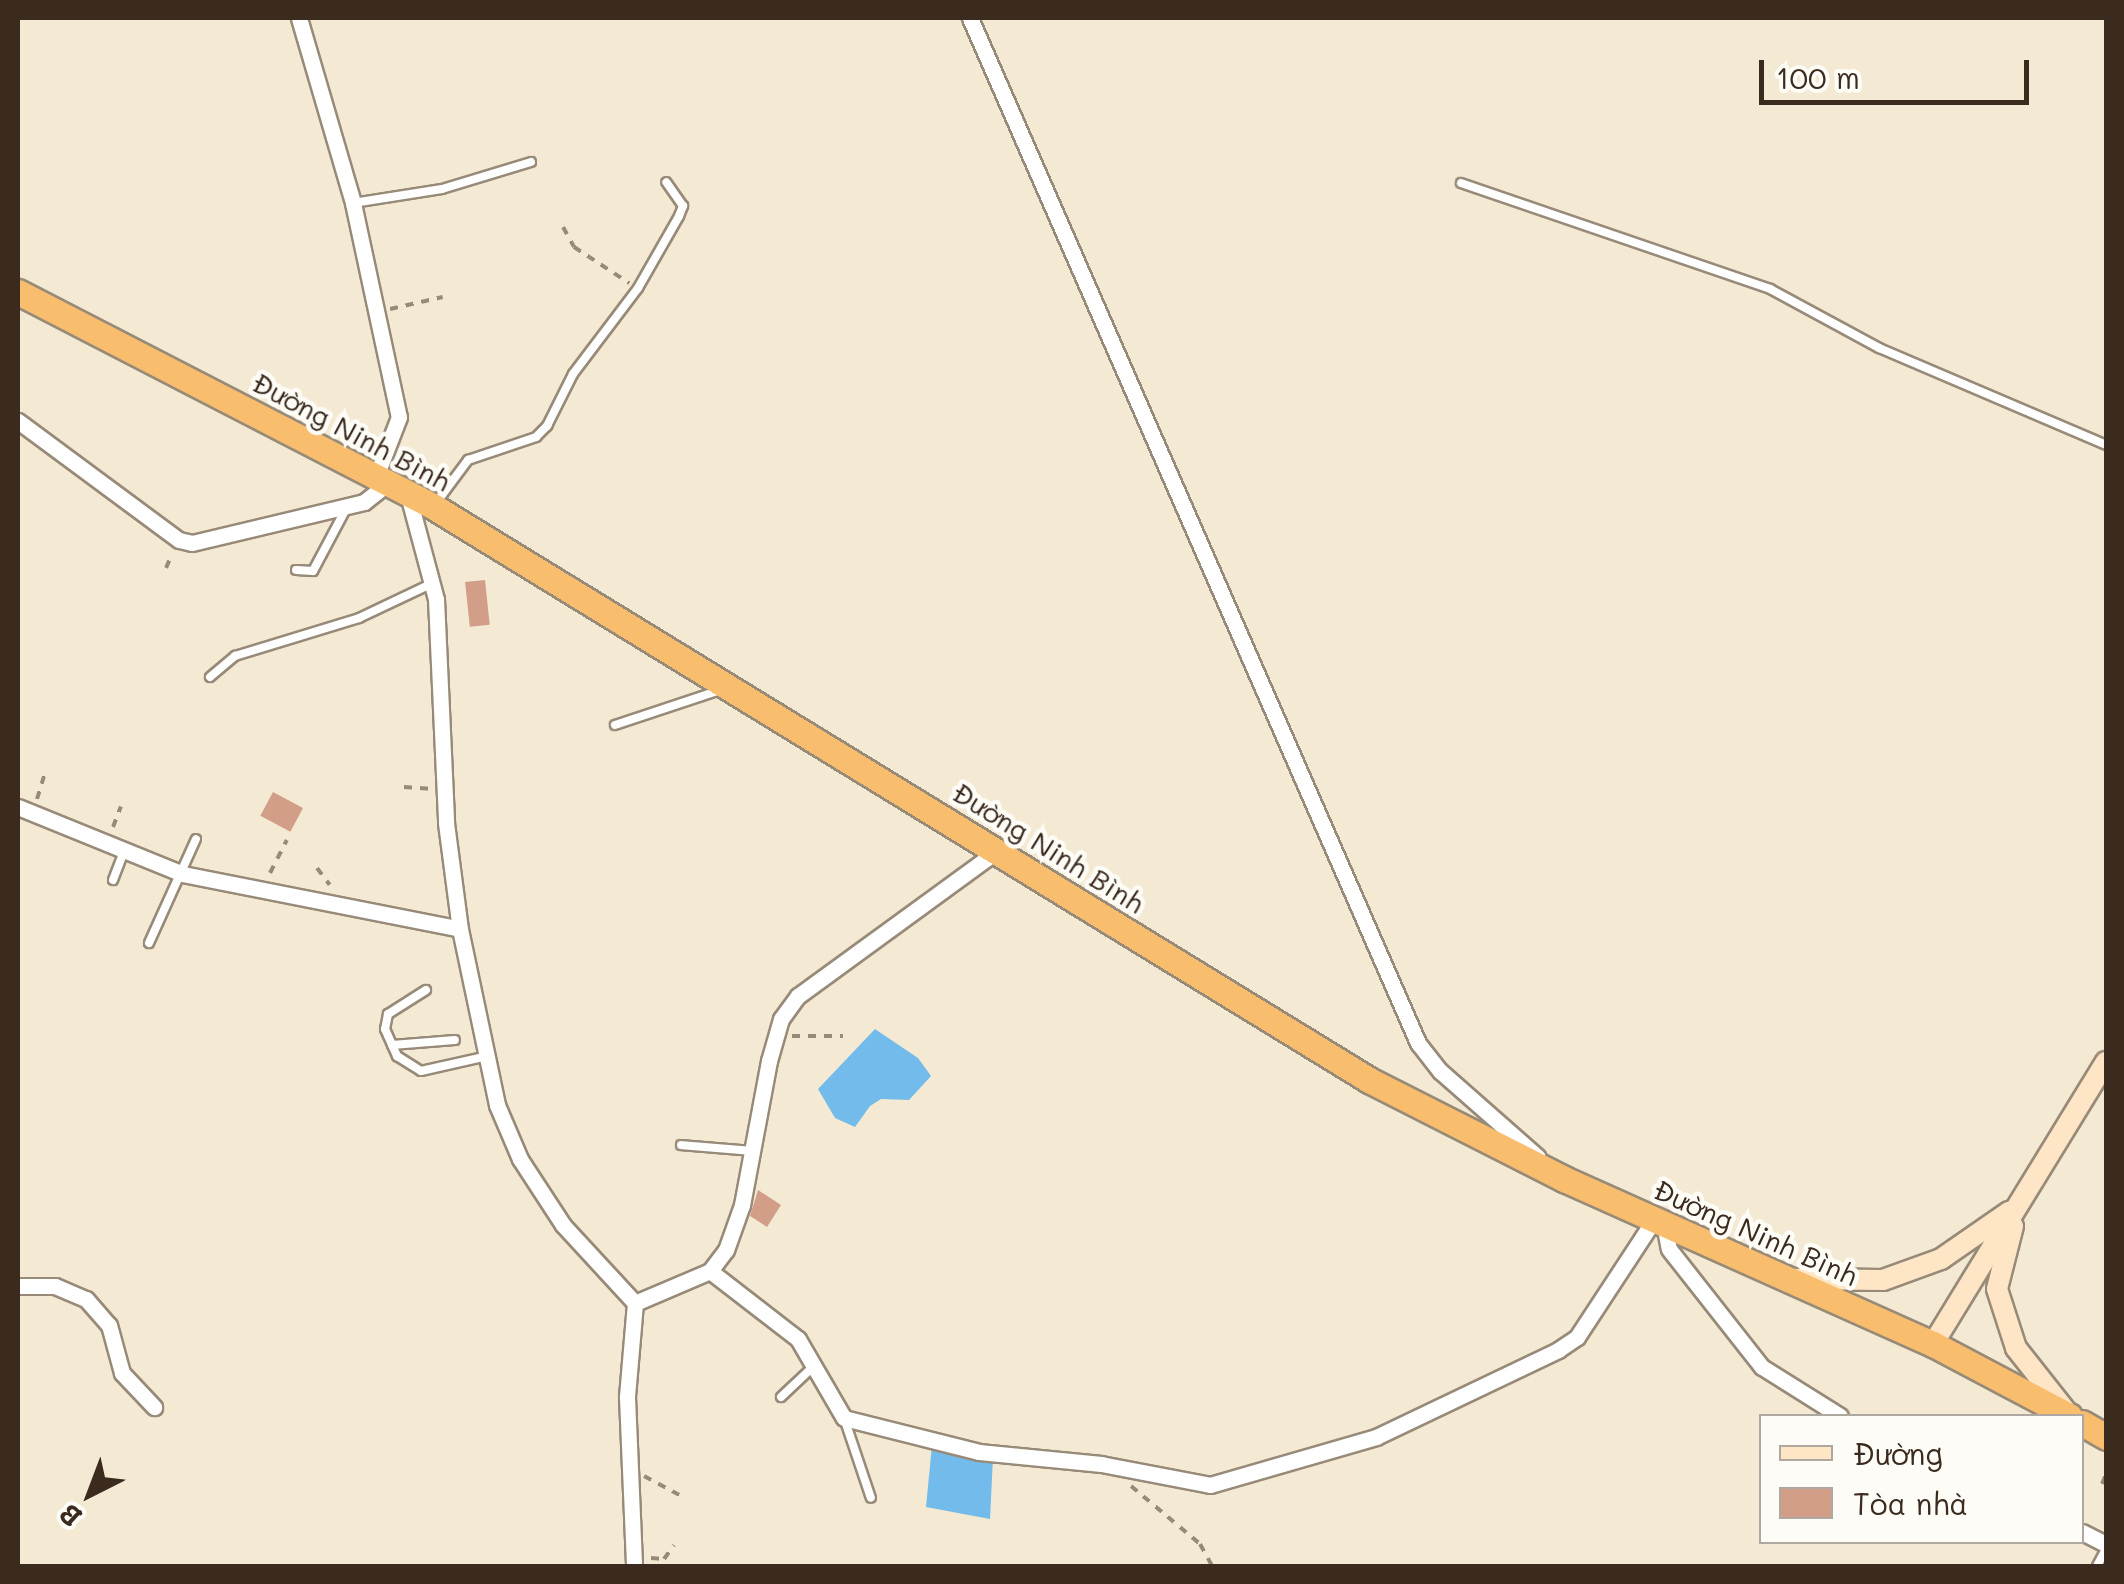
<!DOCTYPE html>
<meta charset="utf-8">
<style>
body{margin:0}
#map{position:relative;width:2124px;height:1584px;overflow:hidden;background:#f4ead3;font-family:Mali,sans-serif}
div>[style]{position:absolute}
.water>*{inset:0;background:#72bbea}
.building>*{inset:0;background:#d29e87;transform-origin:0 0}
.path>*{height:4px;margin-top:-2px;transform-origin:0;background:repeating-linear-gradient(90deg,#988a78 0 8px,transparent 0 16px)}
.roads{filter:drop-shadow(2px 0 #988a78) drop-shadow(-2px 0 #988a78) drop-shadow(0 2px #988a78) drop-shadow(0 -2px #988a78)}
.service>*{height:8px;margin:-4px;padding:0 4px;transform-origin:4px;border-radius:4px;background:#fff}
.minor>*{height:15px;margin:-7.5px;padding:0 7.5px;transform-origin:7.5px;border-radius:7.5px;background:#fff}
.secondary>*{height:20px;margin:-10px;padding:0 10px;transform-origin:10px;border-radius:10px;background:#fde5c5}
.trunk>*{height:25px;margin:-12.5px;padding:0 12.5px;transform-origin:12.5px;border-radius:12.5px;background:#f9be6d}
span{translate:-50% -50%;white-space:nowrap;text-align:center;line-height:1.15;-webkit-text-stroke:9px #fdfcf7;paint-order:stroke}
.street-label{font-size:28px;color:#3b2a1e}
.frame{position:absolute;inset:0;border:20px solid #3b2a1e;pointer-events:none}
.legend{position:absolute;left:1759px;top:1414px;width:325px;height:130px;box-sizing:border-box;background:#fdfcf7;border:2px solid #afa8a0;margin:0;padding:12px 18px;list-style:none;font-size:30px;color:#3b2a1e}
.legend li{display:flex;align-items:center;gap:20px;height:50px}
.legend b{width:50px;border:2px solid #afa8a0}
.north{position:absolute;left:40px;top:1444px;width:100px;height:100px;-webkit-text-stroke:8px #fdfcf7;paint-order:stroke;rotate:222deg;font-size:28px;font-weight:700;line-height:40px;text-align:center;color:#3b2a1e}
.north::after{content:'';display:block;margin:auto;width:35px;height:45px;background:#3b2a1e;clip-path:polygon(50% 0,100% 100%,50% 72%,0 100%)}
.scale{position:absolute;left:1759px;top:60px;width:270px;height:45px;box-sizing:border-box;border:5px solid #3b2a1e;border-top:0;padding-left:12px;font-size:30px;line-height:35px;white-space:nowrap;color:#3b2a1e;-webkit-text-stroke:8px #fdfcf7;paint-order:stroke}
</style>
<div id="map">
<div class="water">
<i style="clip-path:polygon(875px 1029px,918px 1058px,931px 1076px,909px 1100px,881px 1099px,870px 1106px,855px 1127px,835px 1118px,818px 1089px)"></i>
<i style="clip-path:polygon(932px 1445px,993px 1457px,990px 1519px,926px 1507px)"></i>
</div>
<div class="building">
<i style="left:485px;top:580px;width:45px;height:20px;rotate:84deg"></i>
<i style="left:273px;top:792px;width:34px;height:27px;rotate:28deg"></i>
<i style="clip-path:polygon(758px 1190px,781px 1205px,767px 1227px,750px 1216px)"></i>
</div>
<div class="path">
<i style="left:563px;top:227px;width:23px;rotate:61deg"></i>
<i style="left:574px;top:247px;width:66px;rotate:33.2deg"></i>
<i style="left:390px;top:309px;width:54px;rotate:-12.8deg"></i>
<i style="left:166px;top:568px;width:15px;rotate:-67deg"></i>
<i style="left:404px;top:787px;width:26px;rotate:4deg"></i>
<i style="left:37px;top:799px;width:28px;rotate:-73deg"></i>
<i style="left:113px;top:827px;width:22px;rotate:-69deg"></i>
<i style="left:317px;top:868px;width:21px;rotate:53deg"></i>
<i style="left:270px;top:873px;width:37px;rotate:-63deg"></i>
<i style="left:792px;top:1036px;width:51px"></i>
<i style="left:644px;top:1476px;width:44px;rotate:28.3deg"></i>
<i style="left:2102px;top:1484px;width:11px;rotate:-68deg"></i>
<i style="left:1131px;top:1486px;width:90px;rotate:40deg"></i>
<i style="left:1200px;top:1544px;width:25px;rotate:61deg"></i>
<i style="left:651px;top:1558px;width:13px;rotate:4deg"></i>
<i style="left:664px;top:1559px;width:17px;rotate:-54deg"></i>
</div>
<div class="roads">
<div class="service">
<i style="left:1461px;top:183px;width:327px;rotate:18.9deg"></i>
<i style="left:1770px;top:289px;width:124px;rotate:28.4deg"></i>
<i style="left:1879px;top:348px;width:247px;rotate:23.1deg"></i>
<i style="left:353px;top:203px;width:90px;rotate:-8.9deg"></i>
<i style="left:442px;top:189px;width:93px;rotate:-16.9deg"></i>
<i style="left:436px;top:503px;width:54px;rotate:-53.3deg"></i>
<i style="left:468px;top:460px;width:72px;rotate:-18.7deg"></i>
<i style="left:536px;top:437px;width:16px;rotate:-45deg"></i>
<i style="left:547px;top:426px;width:58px;rotate:-63.4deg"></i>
<i style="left:573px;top:374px;width:108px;rotate:-52.9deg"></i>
<i style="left:638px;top:288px;width:83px;rotate:-60.3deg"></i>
<i style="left:679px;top:216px;width:11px;rotate:-68deg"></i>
<i style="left:683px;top:206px;width:29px;rotate:-125deg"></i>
<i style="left:296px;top:570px;width:17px;rotate:3deg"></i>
<i style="left:313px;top:571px;width:70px;rotate:-62deg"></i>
<i style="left:210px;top:677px;width:33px;rotate:-40deg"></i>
<i style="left:235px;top:656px;width:130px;rotate:-17deg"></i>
<i style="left:359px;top:618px;width:82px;rotate:-25.3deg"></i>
<i style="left:615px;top:725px;width:111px;rotate:-18.4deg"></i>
<i style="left:113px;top:880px;width:30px;rotate:-69deg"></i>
<i style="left:149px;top:943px;width:114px;rotate:-65.7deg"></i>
<i style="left:426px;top:990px;width:45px;rotate:147.7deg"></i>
<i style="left:388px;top:1014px;width:15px;rotate:101deg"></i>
<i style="left:385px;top:1029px;width:30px;rotate:66deg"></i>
<i style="left:397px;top:1056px;width:28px;rotate:32deg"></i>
<i style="left:421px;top:1071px;width:69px;rotate:-12.6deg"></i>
<i style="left:392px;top:1045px;width:63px;rotate:-4.5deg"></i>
<i style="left:681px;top:1145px;width:71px;rotate:4.8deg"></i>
<i style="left:781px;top:1397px;width:45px;rotate:-43.2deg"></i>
<i style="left:844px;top:1418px;width:84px;rotate:71.4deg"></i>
<i style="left:2097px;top:1566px;width:19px;rotate:-62deg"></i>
</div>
<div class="minor">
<i style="left:299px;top:18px;width:193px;rotate:73.7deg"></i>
<i style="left:353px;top:203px;width:219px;rotate:77.9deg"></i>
<i style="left:399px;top:417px;width:61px;rotate:111.1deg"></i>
<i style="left:970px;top:18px;width:1119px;rotate:66.39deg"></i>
<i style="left:1418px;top:1043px;width:36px;rotate:52deg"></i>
<i style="left:1440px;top:1071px;width:130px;rotate:41.3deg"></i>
<i style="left:18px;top:421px;width:200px;rotate:36.5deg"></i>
<i style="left:179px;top:540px;width:13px;rotate:13deg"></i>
<i style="left:192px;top:543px;width:177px;rotate:-13.4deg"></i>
<i style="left:364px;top:502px;width:33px;rotate:-38deg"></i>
<i style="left:407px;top:491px;width:112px;rotate:75deg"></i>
<i style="left:436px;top:599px;width:224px;rotate:87.4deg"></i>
<i style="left:446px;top:823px;width:107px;rotate:82.5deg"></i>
<i style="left:460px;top:929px;width:180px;rotate:78.1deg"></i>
<i style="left:497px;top:1105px;width:59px;rotate:66.9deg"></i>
<i style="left:520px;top:1159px;width:79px;rotate:56.9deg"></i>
<i style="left:563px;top:1225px;width:106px;rotate:47.3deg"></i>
<i style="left:635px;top:1303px;width:94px;rotate:94.9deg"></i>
<i style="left:627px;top:1397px;width:169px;rotate:87.6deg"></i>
<i style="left:18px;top:807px;width:178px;rotate:22.1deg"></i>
<i style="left:183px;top:874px;width:282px;rotate:11.2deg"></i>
<i style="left:1664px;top:1224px;width:25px;rotate:79deg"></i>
<i style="left:1669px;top:1249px;width:150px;rotate:51.8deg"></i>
<i style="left:1762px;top:1367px;width:92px;rotate:32.1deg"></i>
<i style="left:710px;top:1271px;width:111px;rotate:37.7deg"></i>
<i style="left:798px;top:1339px;width:91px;rotate:59.8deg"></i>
<i style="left:844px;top:1418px;width:139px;rotate:14.1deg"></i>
<i style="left:979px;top:1452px;width:123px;rotate:5.6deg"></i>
<i style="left:1101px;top:1464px;width:111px;rotate:10.9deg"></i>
<i style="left:1210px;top:1485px;width:173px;rotate:-16.1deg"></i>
<i style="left:1376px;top:1437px;width:202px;rotate:-25.5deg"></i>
<i style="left:1558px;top:1350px;width:23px;rotate:-34deg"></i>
<i style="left:1577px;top:1337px;width:140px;rotate:-56.7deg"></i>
<i style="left:18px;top:1286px;width:37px"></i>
<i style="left:55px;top:1286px;width:34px;rotate:23deg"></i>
<i style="left:86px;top:1299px;width:35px;rotate:49deg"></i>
<i style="left:109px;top:1325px;width:50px;rotate:74.8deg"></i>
<i style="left:122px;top:1373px;width:47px;rotate:46.7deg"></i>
<i style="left:635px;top:1303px;width:82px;rotate:-23.1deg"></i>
<i style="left:710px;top:1271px;width:26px;rotate:-53deg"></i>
<i style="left:726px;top:1250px;width:48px;rotate:-70.4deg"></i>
<i style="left:742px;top:1205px;width:147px;rotate:-79.4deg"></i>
<i style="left:769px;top:1061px;width:44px;rotate:-74.1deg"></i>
<i style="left:781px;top:1019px;width:29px;rotate:-54deg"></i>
<i style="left:798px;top:996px;width:248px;rotate:-36.1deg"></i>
<i style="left:2082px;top:1532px;width:27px;rotate:27deg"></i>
</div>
<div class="secondary">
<i style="left:2013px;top:1226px;width:65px;rotate:104.3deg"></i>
<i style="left:1997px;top:1289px;width:62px;rotate:72.1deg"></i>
<i style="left:2016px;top:1348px;width:79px;rotate:51.7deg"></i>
<i style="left:1791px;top:1279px;width:92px;rotate:0.6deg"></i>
<i style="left:1883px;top:1280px;width:62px;rotate:-19.9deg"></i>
<i style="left:1941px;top:1259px;width:83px;rotate:-34.7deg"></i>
<i style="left:1933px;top:1344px;width:331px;rotate:-58.5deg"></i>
</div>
<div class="trunk">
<i style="left:18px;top:292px;width:468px;rotate:27.3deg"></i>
<i style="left:434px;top:507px;width:1097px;rotate:31.5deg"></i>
<i style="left:1369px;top:1080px;width:219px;rotate:26.9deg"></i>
<i style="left:1564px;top:1179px;width:404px;rotate:24.1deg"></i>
<i style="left:1933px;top:1344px;width:154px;rotate:27.9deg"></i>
<i style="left:2082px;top:1423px;width:28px;rotate:30deg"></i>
</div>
</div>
<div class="street-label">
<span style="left:352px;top:431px;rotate:28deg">Đường Ninh Bình</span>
<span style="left:1049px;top:847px;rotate:32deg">Đường Ninh Bình</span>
<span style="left:1756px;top:1232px;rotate:24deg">Đường Ninh Bình</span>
</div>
<div class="frame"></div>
<ul class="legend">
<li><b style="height:12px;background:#fde5c5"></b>Đường</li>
<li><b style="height:28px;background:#d29e87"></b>Tòa nhà</li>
</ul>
<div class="north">B</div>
<div class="scale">100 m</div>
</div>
